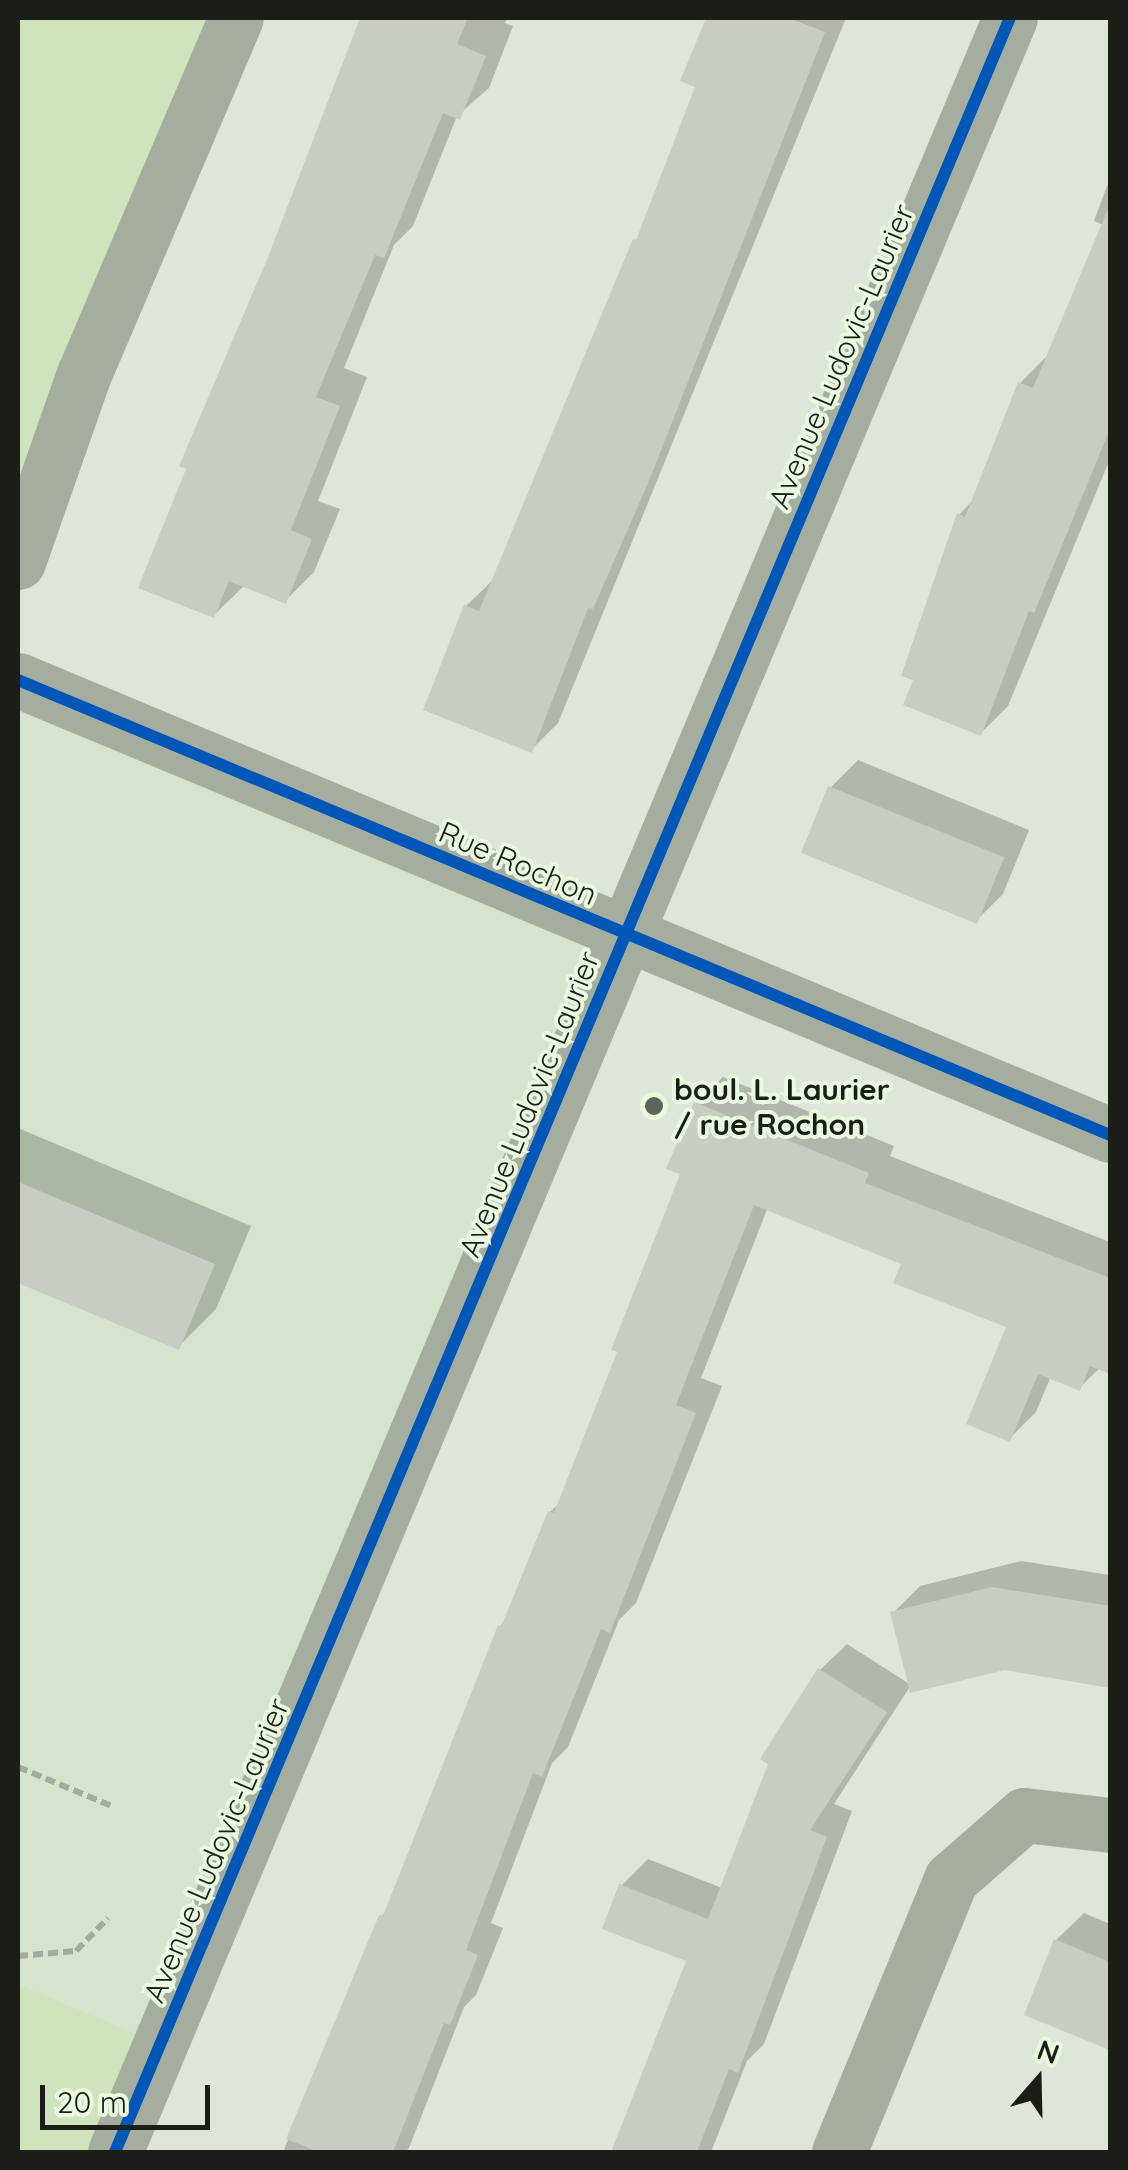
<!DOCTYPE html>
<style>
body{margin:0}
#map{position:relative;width:1128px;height:2170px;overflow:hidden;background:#dee5d9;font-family:Quicksand,sans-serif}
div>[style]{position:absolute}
.built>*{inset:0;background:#d7e4cd}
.green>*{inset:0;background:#cfe4bd}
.shadow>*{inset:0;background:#0003}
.building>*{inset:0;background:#c7cdc3;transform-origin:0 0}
.path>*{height:6px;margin-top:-3px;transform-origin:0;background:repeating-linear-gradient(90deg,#a4ab9e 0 10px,transparent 0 15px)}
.street>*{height:55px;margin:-27.5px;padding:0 27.5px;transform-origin:27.5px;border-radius:27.5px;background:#a5ae9e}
.cycleway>*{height:12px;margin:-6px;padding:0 6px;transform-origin:6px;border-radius:6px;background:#0057b8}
.dots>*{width:28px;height:28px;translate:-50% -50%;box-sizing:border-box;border:5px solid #eaf8e0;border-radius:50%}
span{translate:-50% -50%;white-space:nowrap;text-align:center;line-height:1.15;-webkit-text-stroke:8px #eaf8e0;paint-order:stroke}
.street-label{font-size:30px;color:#1a1e16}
.poi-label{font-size:30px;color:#1a1e16;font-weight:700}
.left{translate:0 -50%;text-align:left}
.frame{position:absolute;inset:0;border:20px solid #1a1e16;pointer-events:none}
.north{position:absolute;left:988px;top:2030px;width:100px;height:100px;-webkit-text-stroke:8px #eaf8e0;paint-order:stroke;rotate:20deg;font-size:28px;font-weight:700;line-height:40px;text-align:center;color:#1a1e16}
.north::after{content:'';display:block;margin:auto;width:35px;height:45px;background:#1a1e16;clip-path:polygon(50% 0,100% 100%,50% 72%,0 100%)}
.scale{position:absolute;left:40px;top:2085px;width:170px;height:45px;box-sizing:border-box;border:5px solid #1a1e16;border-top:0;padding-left:12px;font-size:30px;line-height:35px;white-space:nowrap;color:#1a1e16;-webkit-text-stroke:8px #eaf8e0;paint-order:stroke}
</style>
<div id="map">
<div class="built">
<i style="clip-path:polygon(18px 681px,624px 934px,161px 2044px,18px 1984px)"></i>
</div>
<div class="green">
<i style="clip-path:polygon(18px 18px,229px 18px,18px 546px)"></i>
<i style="clip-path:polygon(18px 1984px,161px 2044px,115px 2152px,18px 2152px)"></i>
</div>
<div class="shadow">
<i style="clip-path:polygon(363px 18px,507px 18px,505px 23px,513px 26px,489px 88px,457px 116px,413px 226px,394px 245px,344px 368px,367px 377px,318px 501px,340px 509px,314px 572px,285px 601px,245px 585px,214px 615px,189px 467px,182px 464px,270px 258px)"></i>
<i style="clip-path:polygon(708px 18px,846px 18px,558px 723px,531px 750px,466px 606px,493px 580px,641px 234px,698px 85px,684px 80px)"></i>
<i style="clip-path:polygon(1110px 178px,1110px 459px,1008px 706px,981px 733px,959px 515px,975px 498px,1020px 383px,1047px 356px,1103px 225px,1094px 221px)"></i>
<i style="clip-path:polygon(858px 760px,1029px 830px,1003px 894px,976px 921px,831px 787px)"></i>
<i style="clip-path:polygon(723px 1077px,894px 1146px,890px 1156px,1110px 1242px,1110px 1371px,1101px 1367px,1079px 1388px,1051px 1376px,1036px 1412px,1009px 1439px,1009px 1326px,904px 1262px,768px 1207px,701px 1378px,722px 1386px,636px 1603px,619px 1620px,568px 1747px,552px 1763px,491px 1923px,503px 1928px,476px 1995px,464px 2007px,409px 2148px,405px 2152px,283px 2152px,382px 1916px,388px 1909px,500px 1626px,507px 1619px,550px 1512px,561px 1502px,621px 1351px,683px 1173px,696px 1103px)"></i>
<i style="clip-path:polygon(18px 1128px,251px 1226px,216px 1309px,178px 1347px,18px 1280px)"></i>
<i style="clip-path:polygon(1021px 1561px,1110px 1575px,1110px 1685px,1005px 1668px,911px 1685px,834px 1804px,852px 1811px,764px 2044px,747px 2061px,711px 2152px,614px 2152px,689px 1959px,622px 1885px,648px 1859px,722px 1888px,820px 1670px,847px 1644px,911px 1685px,893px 1613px,920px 1586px)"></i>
<i style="clip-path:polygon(1084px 1913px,1110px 1924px,1110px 2046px,1028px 2014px,1056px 1940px)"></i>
</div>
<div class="building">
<i style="clip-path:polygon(360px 18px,468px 18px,457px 44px,486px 56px,460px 120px,443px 113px,384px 258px,375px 255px,316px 397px,340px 406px,291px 530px,312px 539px,286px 604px,229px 581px,214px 618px,138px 588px,186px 469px,179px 466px,268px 257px)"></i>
<i style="clip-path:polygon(706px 18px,789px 18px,825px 32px,649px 481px,593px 609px,588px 608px,532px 753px,423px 710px,464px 605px,479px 611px,612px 289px,633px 239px,636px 240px,695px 87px,680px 81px)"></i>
<i style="clip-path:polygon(1110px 204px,1110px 429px,1034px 613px,1029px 611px,981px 736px,903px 705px,913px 680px,901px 676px,957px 513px,965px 517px,1018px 382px,1033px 388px)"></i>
<i style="left:828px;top:786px;width:190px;height:72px;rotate:22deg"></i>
<i style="clip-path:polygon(694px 1102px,869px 1173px,865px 1183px,1110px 1278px,1110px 1374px,1090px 1366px,1080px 1391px,1038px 1374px,1010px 1442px,966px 1424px,1006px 1327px,893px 1283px,901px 1264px,754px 1205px,676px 1405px,696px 1413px,610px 1633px,601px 1629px,542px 1777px,533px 1773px,466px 1950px,478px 1955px,450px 2025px,444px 2023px,393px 2152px,319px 2152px,286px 2139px,379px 1915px,383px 1916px,498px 1625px,501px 1627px,548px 1511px,554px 1513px,617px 1352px,611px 1350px,680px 1174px,666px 1169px)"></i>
<i style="clip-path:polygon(18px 1182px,215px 1264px,179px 1350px,18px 1283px)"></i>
<i style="clip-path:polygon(992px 1587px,1110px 1606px,1110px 1688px,1005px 1670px,910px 1693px,890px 1612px)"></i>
<i style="clip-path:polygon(818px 1668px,887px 1712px,810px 1830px,827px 1837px,738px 2073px,729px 2069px,697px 2152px,611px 2152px,686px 1961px,602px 1929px,619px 1884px,708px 1919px,768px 1764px,760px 1759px)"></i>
<i style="clip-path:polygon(1054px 1939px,1110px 1962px,1110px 2050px,1024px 2015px)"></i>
</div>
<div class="path">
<i style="left:18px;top:1767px;width:104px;rotate:22.6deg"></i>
<i style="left:18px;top:1956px;width:58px;rotate:-4.9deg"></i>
<i style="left:76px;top:1951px;width:46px;rotate:-45.9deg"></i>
</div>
<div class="street">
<i style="left:18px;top:562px;width:199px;rotate:-70.7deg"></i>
<i style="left:84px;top:374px;width:387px;rotate:-66.9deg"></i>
<i style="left:18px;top:680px;width:1183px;rotate:22.62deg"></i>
<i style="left:115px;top:2152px;width:2314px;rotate:-67.25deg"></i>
<i style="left:839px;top:2152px;width:295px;rotate:-67.7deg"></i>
<i style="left:951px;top:1879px;width:97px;rotate:-41.2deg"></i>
<i style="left:1024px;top:1815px;width:87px;rotate:6.6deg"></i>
</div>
<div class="cycleway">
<i style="left:18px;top:680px;width:1183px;rotate:22.62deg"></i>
<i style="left:115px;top:2152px;width:2314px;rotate:-67.25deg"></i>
</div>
<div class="dots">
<i style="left:654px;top:1106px;background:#5f645a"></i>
</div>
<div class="street-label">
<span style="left:841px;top:356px;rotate:-67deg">Avenue Ludovic-Laurier</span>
<span style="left:518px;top:863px;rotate:23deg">Rue Rochon</span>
<span style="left:529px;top:1104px;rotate:-68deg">Avenue Ludovic-Laurier</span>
<span style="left:216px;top:1850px;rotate:-67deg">Avenue Ludovic-Laurier</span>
</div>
<div class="poi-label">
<span class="left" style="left:674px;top:1106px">boul. L. Laurier<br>/ rue Rochon</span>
</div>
<div class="frame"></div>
<div class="north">N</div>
<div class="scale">20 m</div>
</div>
